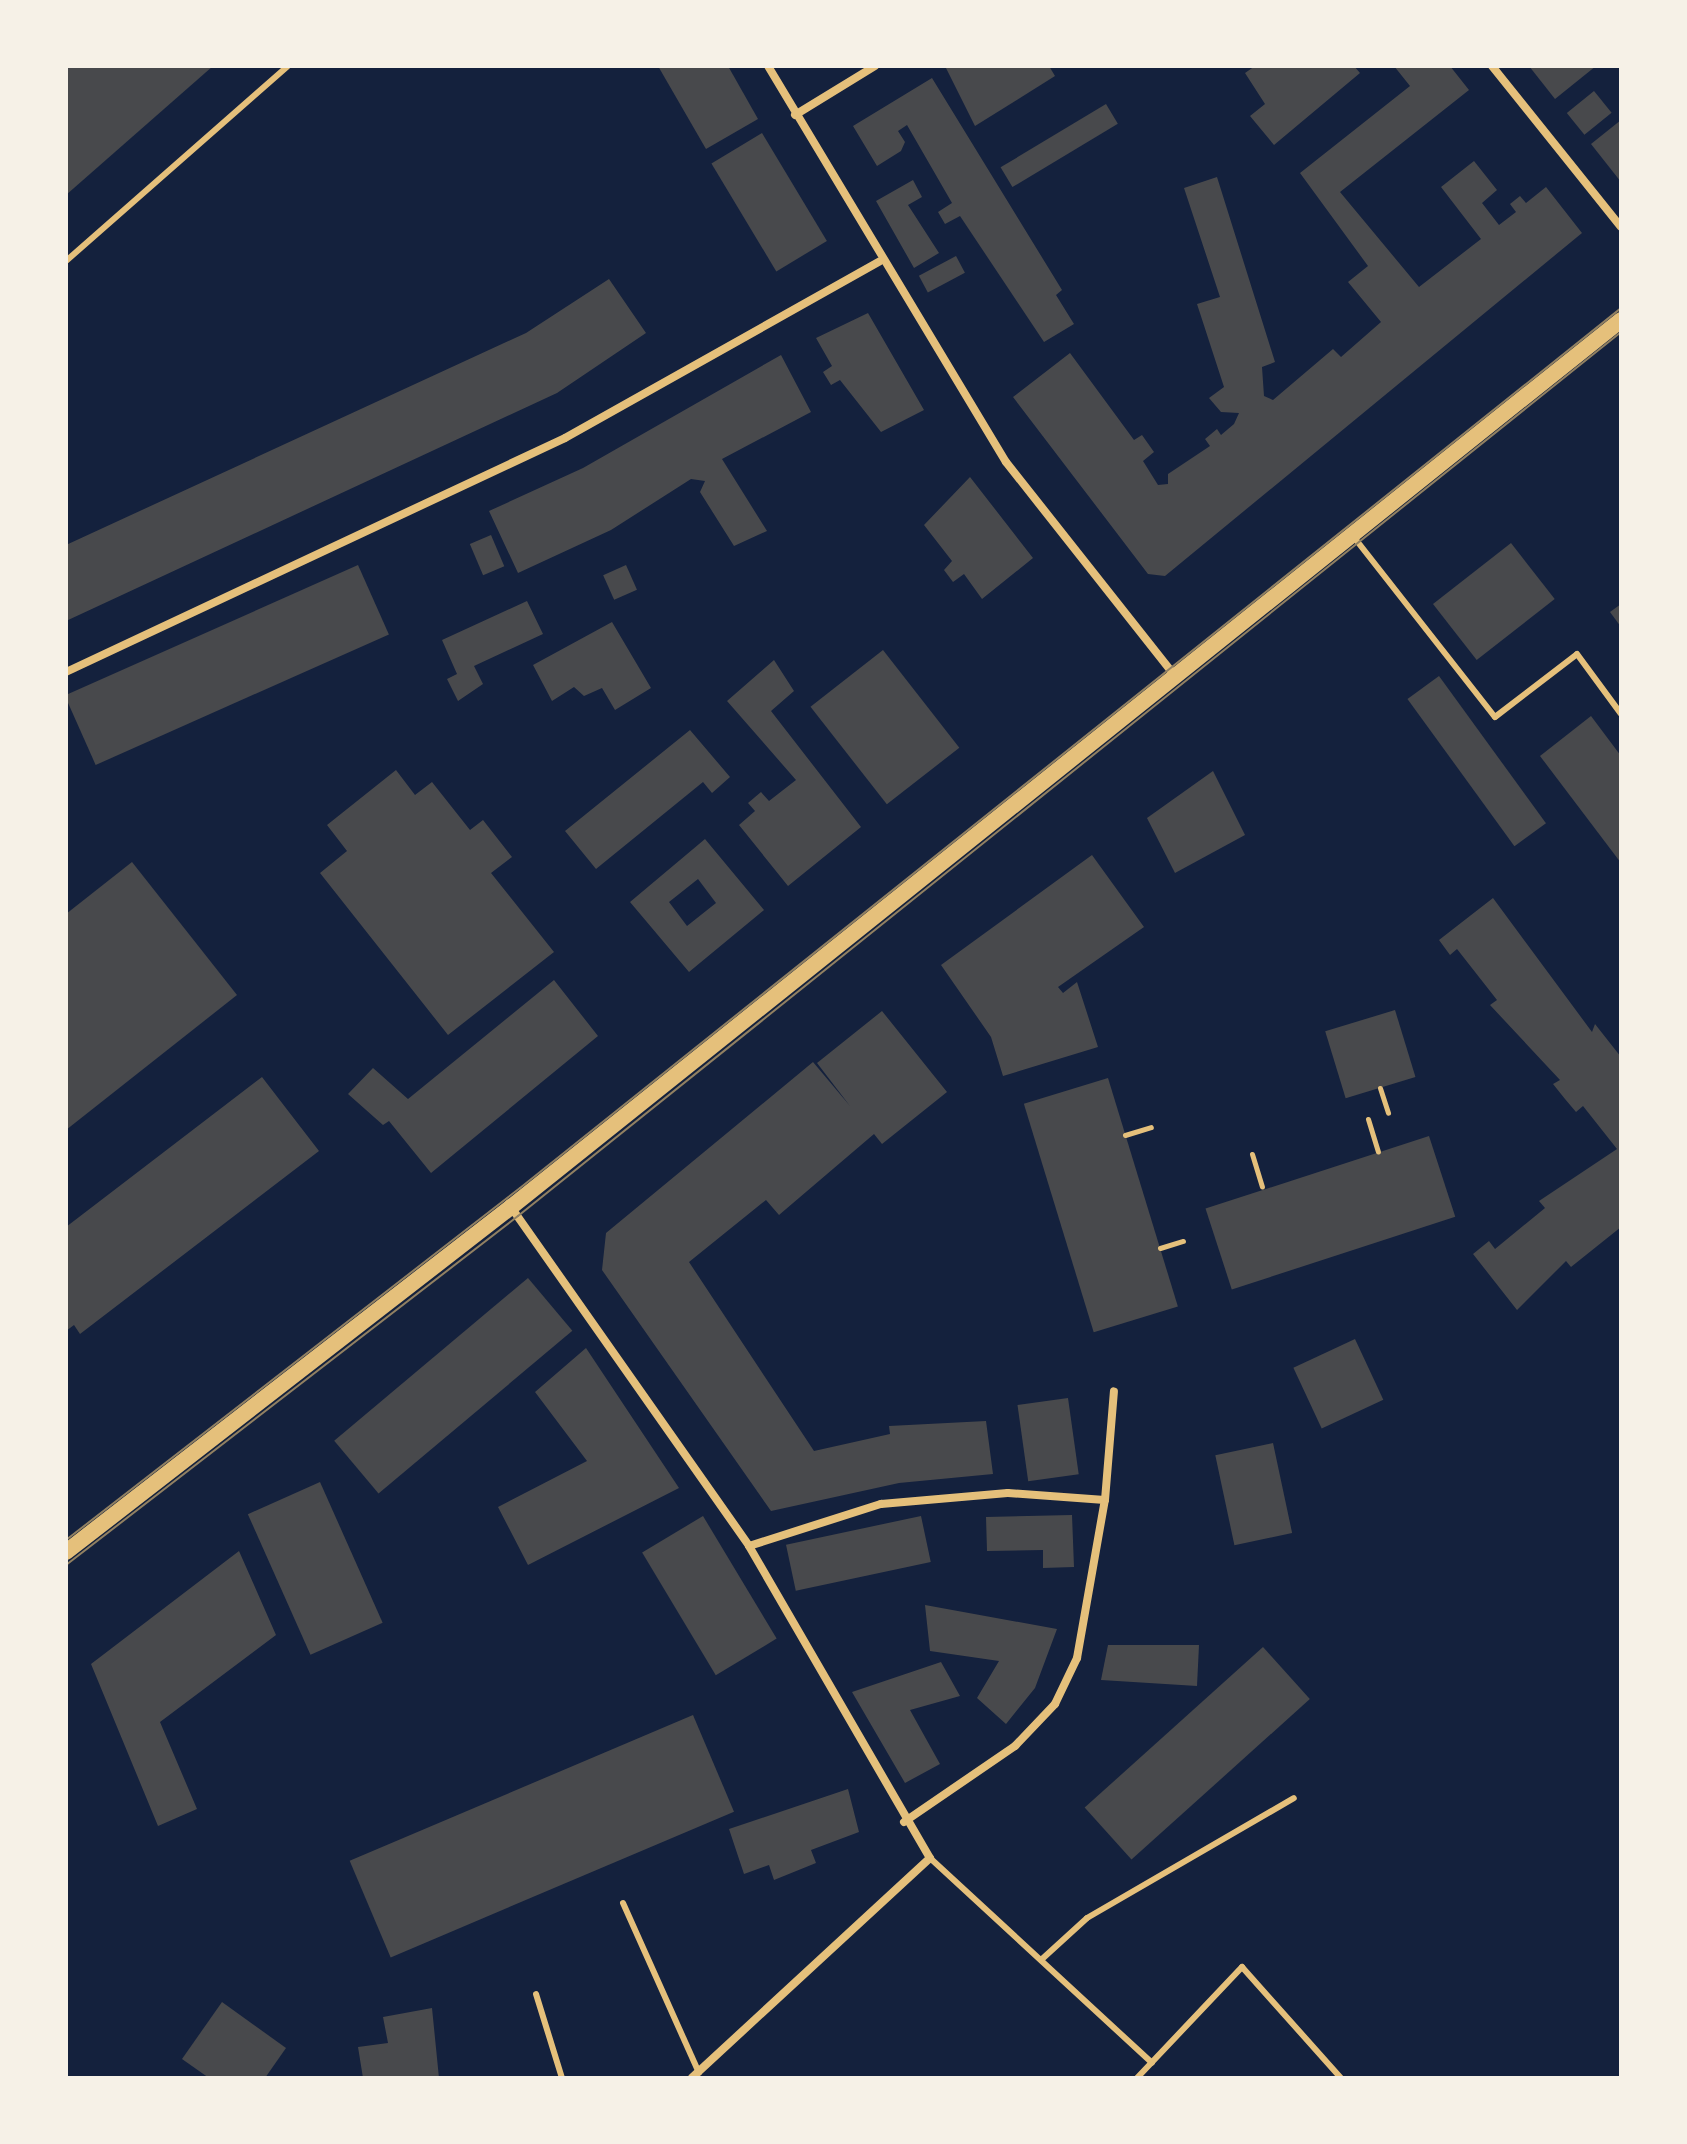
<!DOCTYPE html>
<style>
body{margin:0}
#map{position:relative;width:1687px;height:2144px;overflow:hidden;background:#14213d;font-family:Raleway,sans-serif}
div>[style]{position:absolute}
.building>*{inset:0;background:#48494c;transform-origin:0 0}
.path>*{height:5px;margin:-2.5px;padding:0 2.5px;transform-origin:2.5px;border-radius:2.5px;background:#e5c07b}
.service>*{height:6px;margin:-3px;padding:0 3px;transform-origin:3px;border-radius:3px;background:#e5c07b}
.minor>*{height:8px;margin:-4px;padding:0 4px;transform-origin:4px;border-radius:4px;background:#e5c07b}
.secondary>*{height:16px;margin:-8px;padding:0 8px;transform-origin:8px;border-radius:8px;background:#e5c07b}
.tram>*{height:2px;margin:-1px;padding:0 1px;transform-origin:1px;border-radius:1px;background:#918062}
span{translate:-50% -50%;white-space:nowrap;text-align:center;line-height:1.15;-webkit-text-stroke:6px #f6f1e7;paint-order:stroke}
.frame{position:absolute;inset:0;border:68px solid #f6f1e7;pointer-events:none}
</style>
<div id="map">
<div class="building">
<i style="clip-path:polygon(66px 66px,213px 66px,66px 195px)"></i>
<i style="clip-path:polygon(658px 66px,728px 66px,758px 119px,706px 149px)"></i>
<i style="clip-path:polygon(945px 66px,1049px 66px,1055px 76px,975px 126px)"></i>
<i style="clip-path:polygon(1255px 66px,1354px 66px,1360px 73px,1274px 145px,1250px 116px,1265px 104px,1245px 73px)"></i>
<i style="clip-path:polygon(1394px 66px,1450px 66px,1469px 90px,1340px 192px,1419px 287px,1481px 239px,1441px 187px,1474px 161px,1497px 190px,1482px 203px,1499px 225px,1516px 212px,1510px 204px,1520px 196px,1526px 203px,1546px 187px,1582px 233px,1165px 576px,1148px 574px,1013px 397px,1070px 353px,1134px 440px,1142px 435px,1154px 452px,1143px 461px,1158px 485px,1168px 484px,1168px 474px,1210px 446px,1205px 439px,1217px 429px,1221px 435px,1234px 424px,1239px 413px,1221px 412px,1209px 398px,1224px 387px,1197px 304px,1220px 297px,1184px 188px,1217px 177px,1275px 362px,1262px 367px,1264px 396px,1273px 400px,1333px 349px,1341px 357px,1381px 322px,1348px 282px,1368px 266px,1300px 173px,1410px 86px)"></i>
<i style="clip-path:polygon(1529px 66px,1596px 66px,1555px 99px)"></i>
<i style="clip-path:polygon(932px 78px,1062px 290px,1056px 295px,1074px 324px,1044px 342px,960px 216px,945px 224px,938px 212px,952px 203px,907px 125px,898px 131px,905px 142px,901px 151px,877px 166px,853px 126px)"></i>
<i style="left:1594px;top:91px;width:28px;height:35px;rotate:51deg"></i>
<i style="left:1106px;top:104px;width:23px;height:123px;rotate:59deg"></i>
<i style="clip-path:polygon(1621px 120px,1621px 182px,1591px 144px)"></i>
<i style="left:762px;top:133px;width:126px;height:59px;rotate:59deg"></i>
<i style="clip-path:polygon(913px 180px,922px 197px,908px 205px,939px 253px,914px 268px,876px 201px)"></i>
<i style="left:956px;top:256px;width:19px;height:42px;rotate:62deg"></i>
<i style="clip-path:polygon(609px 279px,646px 333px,557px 393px,66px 621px,66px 545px,526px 333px)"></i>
<i style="clip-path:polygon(868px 313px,924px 410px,881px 432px,840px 380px,831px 385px,823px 372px,832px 366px,816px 338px)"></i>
<i style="clip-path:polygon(781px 355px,811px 412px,722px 459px,767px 531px,734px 546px,700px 492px,705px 481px,691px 479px,611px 530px,518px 573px,489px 511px,583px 468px)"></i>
<i style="clip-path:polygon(970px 477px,1033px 558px,982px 599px,964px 574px,953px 582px,944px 570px,952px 561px,924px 525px)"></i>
<i style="left:491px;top:535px;width:34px;height:23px;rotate:67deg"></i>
<i style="left:1511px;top:543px;width:71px;height:99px;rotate:52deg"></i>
<i style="left:358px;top:565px;width:76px;height:321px;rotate:66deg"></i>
<i style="left:626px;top:565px;width:27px;height:25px;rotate:66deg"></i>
<i style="clip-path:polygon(527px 601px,543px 634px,474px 666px,483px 684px,458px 701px,447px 679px,457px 674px,442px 640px)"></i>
<i style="clip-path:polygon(1621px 604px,1621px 627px,1610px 612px)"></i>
<i style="clip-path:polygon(612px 622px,651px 688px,615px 710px,602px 688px,584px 696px,574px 687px,552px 701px,533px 665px)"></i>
<i style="left:883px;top:650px;width:124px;height:92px;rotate:52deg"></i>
<i style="clip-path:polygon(774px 660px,794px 691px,771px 711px,861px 827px,788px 886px,739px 825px,755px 811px,748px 803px,761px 792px,769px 801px,796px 780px,727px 701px)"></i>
<i style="left:1439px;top:676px;width:182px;height:39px;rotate:54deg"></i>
<i style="clip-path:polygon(1591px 716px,1621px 756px,1621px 863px,1540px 756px)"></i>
<i style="clip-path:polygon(690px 730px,730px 777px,712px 793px,703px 782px,596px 869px,565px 831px)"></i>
<i style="clip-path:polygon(396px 770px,415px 795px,432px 782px,470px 830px,483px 820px,512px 857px,491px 873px,554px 952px,448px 1035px,320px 873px,347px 851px,327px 825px)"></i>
<i style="clip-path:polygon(1213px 771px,1245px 835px,1175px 873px,1147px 818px)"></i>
<i style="clip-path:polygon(evenodd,705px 839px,764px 910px,689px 972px,630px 902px,705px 839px,698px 879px,716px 903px,687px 926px,669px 902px,698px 879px)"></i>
<i style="clip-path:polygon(1092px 855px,1144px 927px,1058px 987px,1063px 993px,1077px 982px,1098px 1047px,1003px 1076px,991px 1037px,941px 965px)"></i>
<i style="clip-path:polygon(132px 862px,237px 995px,66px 1130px,66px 914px)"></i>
<i style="clip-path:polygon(1493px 898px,1592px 1032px,1595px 1024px,1621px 1057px,1621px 1227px,1571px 1267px,1566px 1261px,1517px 1310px,1473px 1254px,1489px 1241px,1495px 1249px,1545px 1208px,1539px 1201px,1617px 1149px,1583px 1106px,1576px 1112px,1565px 1099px,1553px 1084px,1560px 1080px,1490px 1005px,1497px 1000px,1457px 949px,1450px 955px,1439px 940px)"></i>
<i style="clip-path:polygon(554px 980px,598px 1036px,431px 1173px,389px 1121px,383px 1125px,348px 1094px,373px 1068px,408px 1099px)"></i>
<i style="left:1395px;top:1010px;width:70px;height:73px;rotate:73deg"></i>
<i style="clip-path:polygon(882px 1011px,947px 1092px,882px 1144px,874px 1134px,779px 1215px,766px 1200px,689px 1262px,814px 1451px,890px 1434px,889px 1426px,986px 1421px,993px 1474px,899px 1483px,771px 1511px,602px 1270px,606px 1233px,813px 1062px,850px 1106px,817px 1063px)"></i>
<i style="clip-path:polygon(262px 1077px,319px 1151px,80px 1334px,74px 1325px,66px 1331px,66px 1227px)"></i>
<i style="left:1108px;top:1078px;width:239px;height:88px;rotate:73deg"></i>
<i style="left:1429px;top:1136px;width:85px;height:235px;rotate:72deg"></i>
<i style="left:528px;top:1278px;width:69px;height:253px;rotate:50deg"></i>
<i style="left:1355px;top:1339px;width:67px;height:68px;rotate:65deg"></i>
<i style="clip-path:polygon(586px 1348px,679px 1488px,528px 1565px,498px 1507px,587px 1461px,535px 1392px)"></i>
<i style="left:1068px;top:1398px;width:77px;height:51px;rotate:82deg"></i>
<i style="left:1273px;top:1443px;width:92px;height:59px;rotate:78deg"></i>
<i style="left:320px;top:1482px;width:154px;height:79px;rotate:66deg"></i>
<i style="clip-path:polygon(1072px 1515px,1074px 1567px,1043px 1568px,1043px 1550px,987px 1551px,986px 1517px)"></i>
<i style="left:703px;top:1516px;width:143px;height:71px;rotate:59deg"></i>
<i style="left:921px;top:1516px;width:47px;height:138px;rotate:78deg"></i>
<i style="clip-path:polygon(239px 1551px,276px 1635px,160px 1722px,197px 1809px,158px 1826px,91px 1664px)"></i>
<i style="clip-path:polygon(925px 1605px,1057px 1629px,1035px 1688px,1006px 1724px,977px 1698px,999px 1661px,930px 1651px)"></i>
<i style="clip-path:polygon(1108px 1645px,1199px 1645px,1197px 1686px,1101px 1680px)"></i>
<i style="left:1263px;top:1647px;width:70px;height:240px;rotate:48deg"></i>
<i style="clip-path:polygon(941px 1662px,960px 1696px,910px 1710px,940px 1764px,905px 1783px,852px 1692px)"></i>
<i style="left:693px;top:1715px;width:105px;height:373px;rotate:67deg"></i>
<i style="clip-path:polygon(848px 1789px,859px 1832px,811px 1850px,816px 1863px,774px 1880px,769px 1865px,744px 1874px,729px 1829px)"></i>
<i style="clip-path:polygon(222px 2002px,286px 2048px,265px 2078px,209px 2078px,182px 2059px)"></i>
<i style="clip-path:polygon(432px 2008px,439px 2078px,363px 2078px,358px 2047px,388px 2043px,383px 2017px)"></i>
</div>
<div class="path">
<i style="left:1380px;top:1088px;width:26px;rotate:72deg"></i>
<i style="left:1368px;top:1119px;width:34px;rotate:73deg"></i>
<i style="left:1125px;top:1135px;width:27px;rotate:-17deg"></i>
<i style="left:1252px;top:1154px;width:34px;rotate:73deg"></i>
<i style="left:1160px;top:1248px;width:24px;rotate:-17deg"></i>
</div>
<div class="service">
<i style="left:66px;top:261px;width:295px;rotate:-41.3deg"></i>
<i style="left:1353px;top:536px;width:230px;rotate:51.9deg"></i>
<i style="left:1495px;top:717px;width:103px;rotate:-37.5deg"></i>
<i style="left:1577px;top:654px;width:74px;rotate:53.7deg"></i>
<i style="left:930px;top:1858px;width:302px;rotate:42.7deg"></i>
<i style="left:623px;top:1903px;width:186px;rotate:65.9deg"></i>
<i style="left:1041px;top:1960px;width:62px;rotate:-42.4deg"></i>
<i style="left:1087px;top:1918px;width:239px;rotate:-30.1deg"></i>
<i style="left:536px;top:1994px;width:88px;rotate:72.8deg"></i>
<i style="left:1137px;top:2078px;width:153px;rotate:-46.6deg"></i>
<i style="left:1242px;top:1967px;width:149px;rotate:48.3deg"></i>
</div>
<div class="minor">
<i style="left:768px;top:66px;width:462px;rotate:59deg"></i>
<i style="left:1006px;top:462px;width:273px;rotate:51.7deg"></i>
<i style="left:1492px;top:66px;width:206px;rotate:51.3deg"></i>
<i style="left:795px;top:115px;width:94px;rotate:-31.5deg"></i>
<i style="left:66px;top:672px;width:551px;rotate:-25.12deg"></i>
<i style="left:565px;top:438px;width:361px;rotate:-29.3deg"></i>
<i style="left:511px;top:1207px;width:414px;rotate:54.9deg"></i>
<i style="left:749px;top:1546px;width:361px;rotate:59.9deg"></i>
<i style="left:930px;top:1858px;width:324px;rotate:137.3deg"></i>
<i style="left:749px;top:1546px;width:139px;rotate:-17.7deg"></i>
<i style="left:881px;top:1504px;width:127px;rotate:-5deg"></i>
<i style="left:1008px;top:1493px;width:97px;rotate:4.1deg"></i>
<i style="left:904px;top:1822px;width:135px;rotate:-34.4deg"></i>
<i style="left:1015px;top:1746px;width:58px;rotate:-46.4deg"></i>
<i style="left:1055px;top:1704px;width:51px;rotate:-64.4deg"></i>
<i style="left:1077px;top:1658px;width:160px;rotate:-80deg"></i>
<i style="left:1105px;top:1500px;width:109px;rotate:-85.3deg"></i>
</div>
<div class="secondary">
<i style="left:66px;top:1552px;width:563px;rotate:-37.79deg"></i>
<i style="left:511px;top:1207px;width:1421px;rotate:-38.63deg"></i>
</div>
<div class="tram">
<i style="left:66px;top:1540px;width:574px;rotate:-37.79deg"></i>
<i style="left:520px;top:1188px;width:1409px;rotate:-38.63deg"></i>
<i style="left:66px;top:1565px;width:571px;rotate:-37.67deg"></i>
<i style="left:518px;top:1216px;width:1414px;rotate:-38.71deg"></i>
</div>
<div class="frame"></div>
</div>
